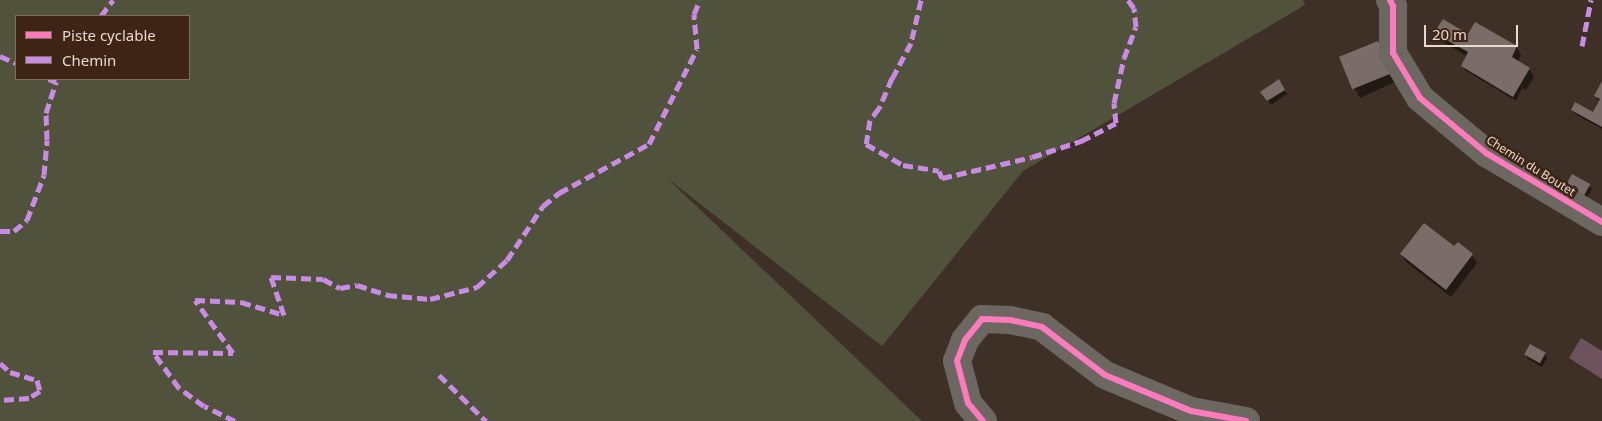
<!DOCTYPE html>
<style>
body{margin:0}
#map{position:relative;width:1602px;height:421px;overflow:hidden;background:#3e3027;font-family:"Noto Sans",sans-serif}
div>[style]{position:absolute}
.green>*{inset:0;background:#51523b}
.water>*{inset:0;background:#6e535f}
.shadow>*{inset:0;background:#0007}
.building>*{inset:0;background:#7a6c68;transform-origin:0 0}
.minor>*{height:28px;margin:-14px;padding:0 14px;transform-origin:14px;border-radius:14px;background:#6d6762}
.quiet>*{height:5px;margin-top:-2.5px;transform-origin:0;background:repeating-linear-gradient(90deg,#ca8be6 0 10px,transparent 0 15px)}
.cycleway>*{height:6px;margin:-3px;padding:0 3px;transform-origin:3px;border-radius:3px;background:#fd7abc}
span{translate:-50% -50%;white-space:nowrap;text-align:center;line-height:1.15;-webkit-text-stroke:5px #3d2414;paint-order:stroke}
.street-label{font-size:12px;color:#ead9cf}
.legend{position:absolute;left:15px;top:15px;width:175px;height:65px;box-sizing:border-box;background:#3d2414;border:1px solid #826c5f;margin:0;padding:6px 9px;list-style:none;font-size:15px;color:#ead9cf}
.legend li{display:flex;align-items:center;gap:10px;height:25px}
.legend b{width:25px;border:1px solid #826c5f}
.scale{position:absolute;left:1424px;top:25px;width:94px;height:22px;box-sizing:border-box;border:2px solid #ead9cf;border-top:0;padding-left:6px;font-size:15px;line-height:18px;white-space:nowrap;color:#ead9cf;-webkit-text-stroke:4px #3d2414;paint-order:stroke}
</style>
<div id="map">
<div class="green">
<i style="clip-path:polygon(evenodd,0 0,1303px 0,1305px 5px,1023px 171px,882px 346px,667px 178px,922px 421px,0 421px,0 0,189px 16px,189px 79px,16px 79px,16px 16px,189px 16px)"></i>
</div>
<div class="water">
<i style="clip-path:polygon(1581px 338px,1602px 351px,1602px 379px,1569px 358px)"></i>
</div>
<div class="shadow">
<i style="clip-path:polygon(1476px 24px,1517px 47px,1521px 55px,1518px 62px,1529px 68px,1534px 77px,1526px 90px,1522px 88px,1516px 101px,1465px 70px,1463px 66px,1467px 56px,1441px 41px,1436px 33px,1469px 35px)"></i>
<i style="clip-path:polygon(1378px 42px,1395px 82px,1360px 98px,1355px 89px)"></i>
<i style="clip-path:polygon(1278px 81px,1287px 94px,1271px 105px,1264px 96px)"></i>
<i style="clip-path:polygon(1602px 84px,1602px 129px,1575px 114px,1572px 110px,1594px 114px,1600px 103px,1595px 96px)"></i>
<i style="clip-path:polygon(1589px 185px,1592px 189px,1586px 199px,1570px 190px)"></i>
<i style="clip-path:polygon(1458px 243px,1472px 255px,1477px 263px,1451px 297px,1406px 262px,1401px 254px,1454px 248px)"></i>
<i style="clip-path:polygon(1525px 354px,1545px 354px,1547px 358px,1542px 367px,1528px 359px)"></i>
</div>
<div class="building">
<i style="clip-path:polygon(1443px 19px,1468px 34px,1475px 22px,1517px 46px,1512px 57px,1530px 68px,1513px 97px,1461px 66px,1468px 52px,1434px 33px)"></i>
<i style="left:1378px;top:41px;width:35px;height:42px;rotate:68deg"></i>
<i style="clip-path:polygon(1279px 79px,1285px 90px,1267px 101px,1260px 92px)"></i>
<i style="clip-path:polygon(1602px 81px,1602px 127px,1571px 110px,1575px 102px,1593px 112px,1600px 99px,1594px 96px)"></i>
<i style="left:1572px;top:174px;width:21px;height:13px;rotate:29deg"></i>
<i style="clip-path:polygon(1424px 223px,1454px 246px,1458px 242px,1473px 254px,1446px 290px,1400px 254px)"></i>
<i style="left:1530px;top:344px;width:18px;height:12px;rotate:29deg"></i>
</div>
<div class="minor">
<i style="left:1390px;top:0;width:7px;rotate:63deg"></i>
<i style="left:1393px;top:6px;width:47px;rotate:90deg"></i>
<i style="left:1393px;top:53px;width:52px;rotate:59deg"></i>
<i style="left:1420px;top:98px;width:86px;rotate:39.8deg"></i>
<i style="left:1486px;top:153px;width:135px;rotate:30.7deg"></i>
<i style="left:983px;top:421px;width:23px;rotate:-130deg"></i>
<i style="left:968px;top:403px;width:43px;rotate:-104.7deg"></i>
<i style="left:957px;top:361px;width:22px;rotate:-69deg"></i>
<i style="left:965px;top:340px;width:27px;rotate:-51deg"></i>
<i style="left:982px;top:319px;width:28px;rotate:2deg"></i>
<i style="left:1010px;top:320px;width:33px;rotate:12deg"></i>
<i style="left:1042px;top:327px;width:79px;rotate:37.3deg"></i>
<i style="left:1105px;top:375px;width:93px;rotate:22.7deg"></i>
<i style="left:1191px;top:411px;width:56px;rotate:10.3deg"></i>
</div>
<div class="quiet">
<i style="left:921px;top:0;width:44px;rotate:103.1deg"></i>
<i style="left:911px;top:43px;width:40px;rotate:118deg"></i>
<i style="left:892px;top:78px;width:33px;rotate:113deg"></i>
<i style="left:879px;top:108px;width:15px;rotate:127deg"></i>
<i style="left:870px;top:120px;width:24px;rotate:99deg"></i>
<i style="left:866px;top:144px;width:43px;rotate:29.6deg"></i>
<i style="left:903px;top:165px;width:36px;rotate:9deg"></i>
<i style="left:939px;top:171px;width:8px;rotate:67deg"></i>
<i style="left:942px;top:178px;width:92px;rotate:-13.1deg"></i>
<i style="left:1032px;top:157px;width:52px;rotate:-18.1deg"></i>
<i style="left:1081px;top:141px;width:39px;rotate:-27deg"></i>
<i style="left:1116px;top:123px;width:20px;rotate:-96deg"></i>
<i style="left:1114px;top:103px;width:46px;rotate:-77.5deg"></i>
<i style="left:1124px;top:58px;width:33px;rotate:-69deg"></i>
<i style="left:1136px;top:27px;width:19px;rotate:-96deg"></i>
<i style="left:1134px;top:8px;width:10px;rotate:-127deg"></i>
<i style="left:101px;top:16px;width:20px;rotate:-53deg"></i>
<i style="left:1582px;top:46px;width:47px;rotate:-78.9deg"></i>
<i style="left:0;top:56px;width:17px;rotate:24deg"></i>
<i style="left:0;top:231px;width:14px"></i>
<i style="left:14px;top:231px;width:17px;rotate:-40deg"></i>
<i style="left:27px;top:220px;width:48px;rotate:-69.3deg"></i>
<i style="left:44px;top:175px;width:35px;rotate:-85deg"></i>
<i style="left:47px;top:140px;width:27px;rotate:-92deg"></i>
<i style="left:46px;top:113px;width:33px;rotate:-72deg"></i>
<i style="left:56px;top:82px;width:8px;rotate:-157deg"></i>
<i style="left:0;top:363px;width:13px;rotate:42deg"></i>
<i style="left:10px;top:372px;width:28px;rotate:17deg"></i>
<i style="left:37px;top:380px;width:11px;rotate:75deg"></i>
<i style="left:40px;top:391px;width:13px;rotate:148deg"></i>
<i style="left:29px;top:398px;width:29px;rotate:176deg"></i>
<i style="left:439px;top:375px;width:66px;rotate:44.4deg"></i>
<i style="left:235px;top:421px;width:34px;rotate:-154deg"></i>
<i style="left:204px;top:406px;width:31px;rotate:-144deg"></i>
<i style="left:179px;top:388px;width:44px;rotate:-125.8deg"></i>
<i style="left:153px;top:352px;width:80px;rotate:0.7deg"></i>
<i style="left:233px;top:353px;width:65px;rotate:-125.6deg"></i>
<i style="left:195px;top:300px;width:46px;rotate:2.5deg"></i>
<i style="left:241px;top:302px;width:45px;rotate:16.8deg"></i>
<i style="left:284px;top:315px;width:40px;rotate:-108.9deg"></i>
<i style="left:271px;top:277px;width:52px;rotate:2.2deg"></i>
<i style="left:323px;top:279px;width:19px;rotate:28deg"></i>
<i style="left:340px;top:288px;width:17px;rotate:-10deg"></i>
<i style="left:357px;top:285px;width:32px;rotate:18deg"></i>
<i style="left:387px;top:295px;width:43px;rotate:5.3deg"></i>
<i style="left:430px;top:299px;width:49px;rotate:-14.3deg"></i>
<i style="left:477px;top:287px;width:40px;rotate:-42deg"></i>
<i style="left:507px;top:260px;width:65px;rotate:-56.3deg"></i>
<i style="left:543px;top:206px;width:21px;rotate:-39deg"></i>
<i style="left:559px;top:193px;width:102px;rotate:-28.6deg"></i>
<i style="left:649px;top:144px;width:106px;rotate:-63.2deg"></i>
<i style="left:697px;top:49px;width:35px;rotate:-95deg"></i>
<i style="left:694px;top:14px;width:15px;rotate:-67deg"></i>
</div>
<div class="cycleway">
<i style="left:1390px;top:0;width:7px;rotate:63deg"></i>
<i style="left:1393px;top:6px;width:47px;rotate:90deg"></i>
<i style="left:1393px;top:53px;width:52px;rotate:59deg"></i>
<i style="left:1420px;top:98px;width:86px;rotate:39.8deg"></i>
<i style="left:1486px;top:153px;width:135px;rotate:30.7deg"></i>
<i style="left:983px;top:421px;width:23px;rotate:-130deg"></i>
<i style="left:968px;top:403px;width:43px;rotate:-104.7deg"></i>
<i style="left:957px;top:361px;width:22px;rotate:-69deg"></i>
<i style="left:965px;top:340px;width:27px;rotate:-51deg"></i>
<i style="left:982px;top:319px;width:28px;rotate:2deg"></i>
<i style="left:1010px;top:320px;width:33px;rotate:12deg"></i>
<i style="left:1042px;top:327px;width:79px;rotate:37.3deg"></i>
<i style="left:1105px;top:375px;width:93px;rotate:22.7deg"></i>
<i style="left:1191px;top:411px;width:56px;rotate:10.3deg"></i>
</div>
<div class="street-label">
<span style="left:1531px;top:166px;rotate:32deg">Chemin du Boutet</span>
</div>
<ul class="legend">
<li><b style="height:6px;background:#fd7abc"></b>Piste cyclable</li>
<li><b style="height:6px;background:#ca8be6"></b>Chemin</li>
</ul>
<div class="scale">20 m</div>
</div>
